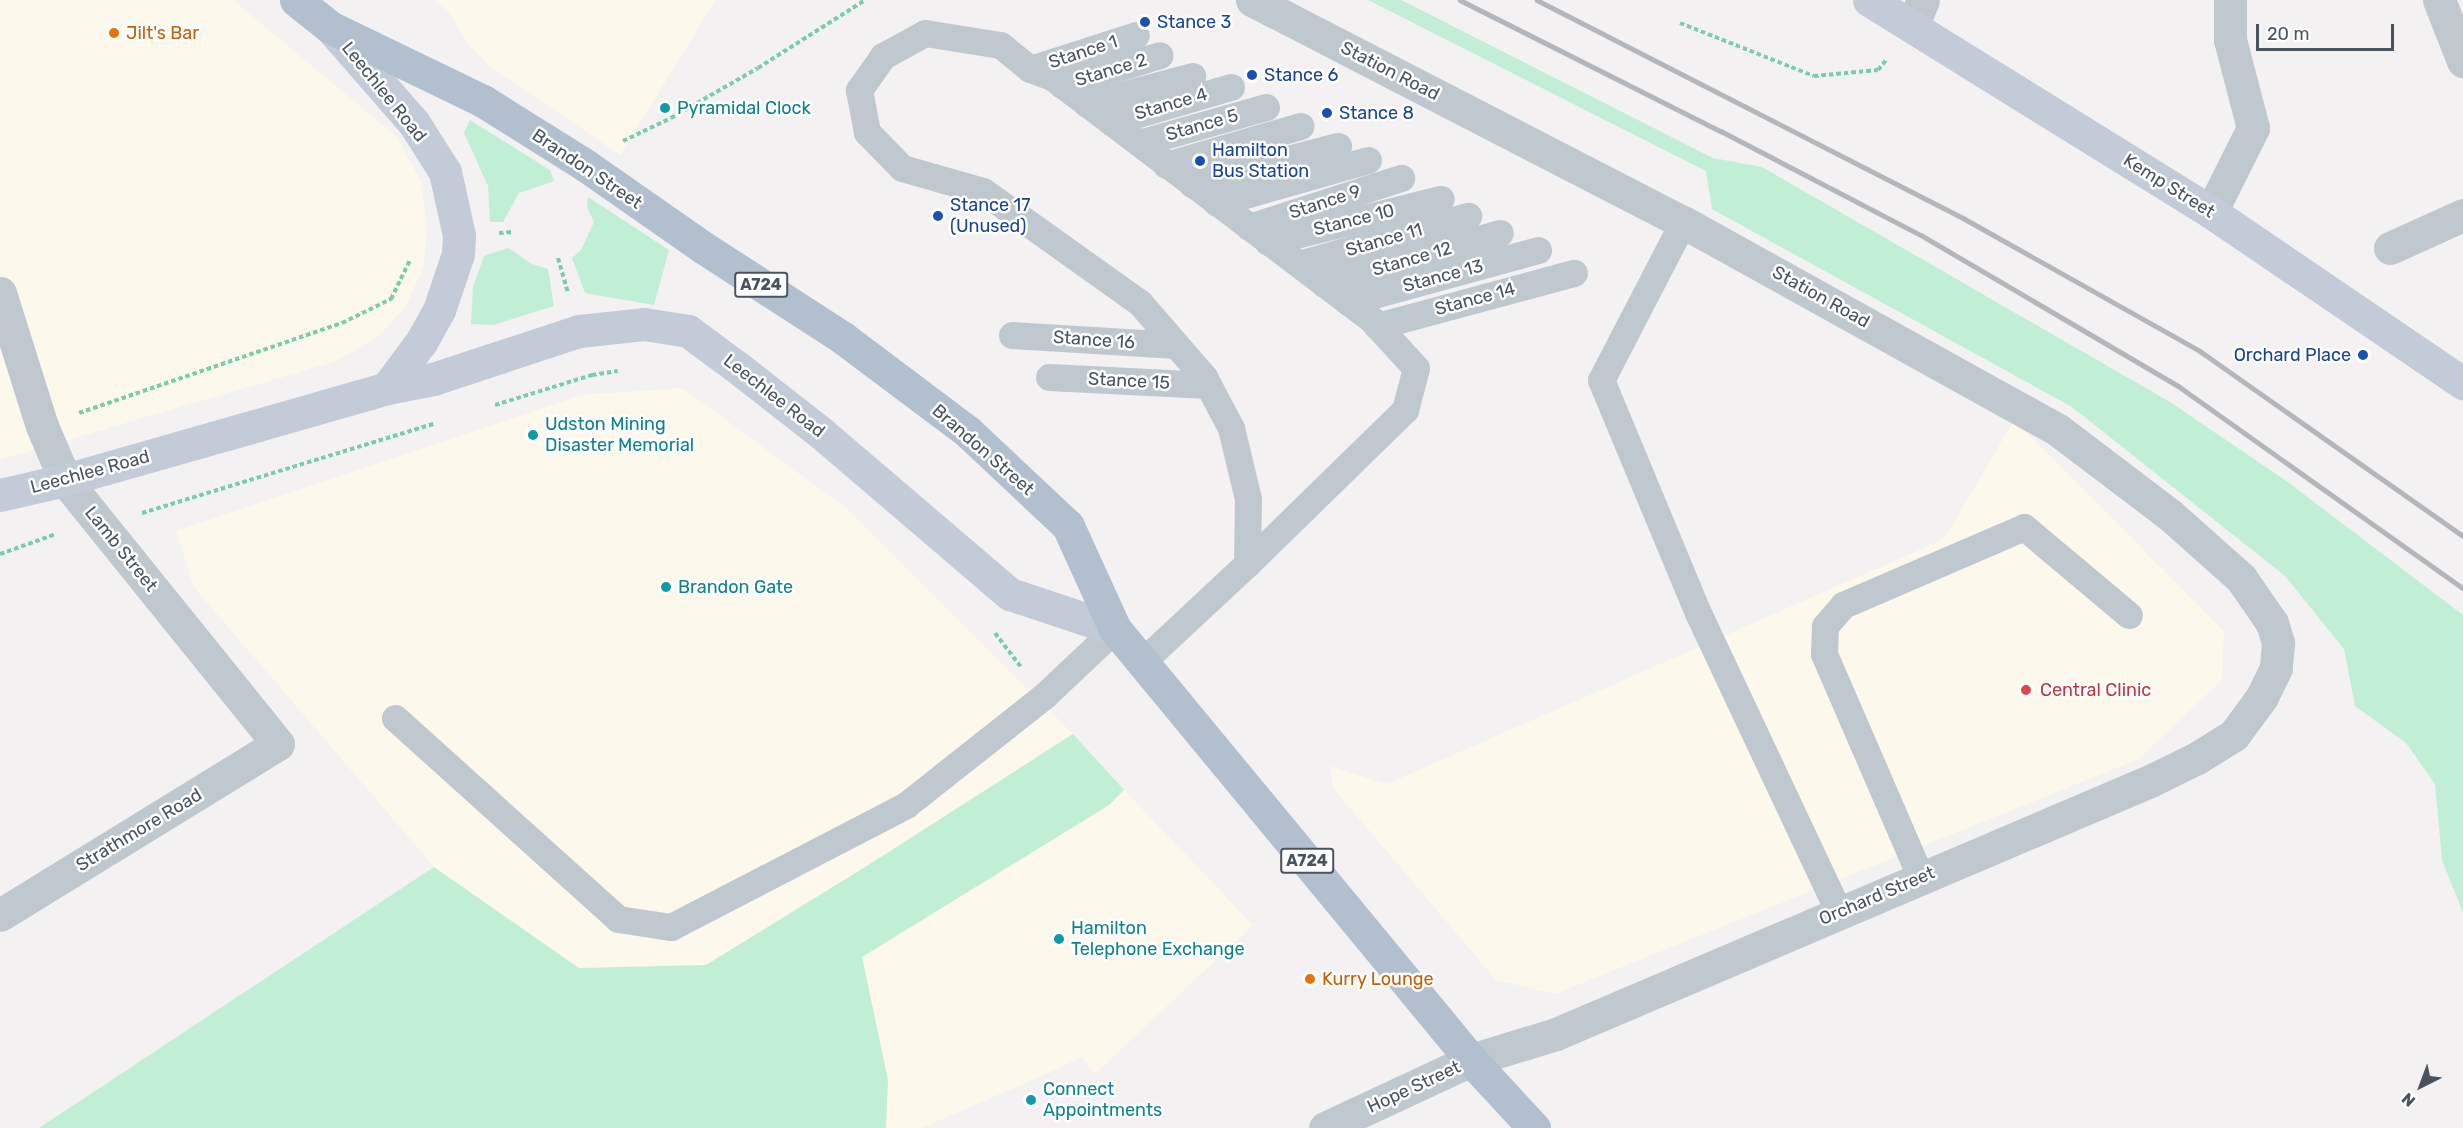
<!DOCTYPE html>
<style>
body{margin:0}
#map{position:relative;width:2463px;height:1128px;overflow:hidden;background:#f3f1f1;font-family:Rubik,sans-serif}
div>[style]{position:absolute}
.commercial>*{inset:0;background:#fcf8ec}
.green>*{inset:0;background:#c1efd6}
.path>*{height:4px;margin-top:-2px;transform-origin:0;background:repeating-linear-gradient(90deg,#79cea9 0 4.5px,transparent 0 7.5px)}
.lane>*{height:27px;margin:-13.5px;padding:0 13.5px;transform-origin:13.5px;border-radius:13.5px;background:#bfc7cf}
.street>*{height:33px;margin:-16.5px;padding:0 16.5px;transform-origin:16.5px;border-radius:16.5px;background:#bfc7cf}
.secondary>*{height:33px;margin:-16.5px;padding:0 16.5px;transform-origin:16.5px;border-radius:16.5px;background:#c2cbd7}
.primary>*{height:33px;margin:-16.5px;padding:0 16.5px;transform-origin:16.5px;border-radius:16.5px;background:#b1bfcf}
.rail>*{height:4.5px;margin:-2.25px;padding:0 2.25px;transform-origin:2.25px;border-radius:2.25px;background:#b3b6bb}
.dots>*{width:16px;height:16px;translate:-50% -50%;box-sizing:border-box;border:3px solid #fff;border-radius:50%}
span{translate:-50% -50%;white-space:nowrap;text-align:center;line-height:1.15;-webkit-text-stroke:5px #fff;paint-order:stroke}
.shield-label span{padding:2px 4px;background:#fff;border:2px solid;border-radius:4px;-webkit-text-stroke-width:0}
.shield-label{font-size:16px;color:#49535e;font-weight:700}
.transit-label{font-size:18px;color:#164399}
.left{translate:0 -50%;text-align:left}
.right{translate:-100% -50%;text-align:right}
.food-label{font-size:18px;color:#c56008}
.street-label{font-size:18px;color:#49535e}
.culture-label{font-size:18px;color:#0d838f}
.health-label{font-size:18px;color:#be3a42}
.north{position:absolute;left:2391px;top:1056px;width:60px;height:60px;-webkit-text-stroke:4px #fff;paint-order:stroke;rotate:222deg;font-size:16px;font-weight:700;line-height:24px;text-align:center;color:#49535e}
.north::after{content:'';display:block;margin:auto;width:21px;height:27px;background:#49535e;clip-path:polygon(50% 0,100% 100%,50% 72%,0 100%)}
.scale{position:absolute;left:2256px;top:24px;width:138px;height:27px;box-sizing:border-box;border:3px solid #49535e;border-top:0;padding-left:8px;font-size:18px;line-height:21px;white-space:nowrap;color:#49535e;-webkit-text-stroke:4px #fff;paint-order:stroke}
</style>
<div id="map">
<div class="commercial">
<i style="clip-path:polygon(0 0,233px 0,398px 138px,421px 182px,427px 226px,424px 266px,406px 306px,380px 335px,337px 361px,0 460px)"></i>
<i style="clip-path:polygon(435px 0,716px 0,620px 155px,487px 64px,470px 46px,448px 12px)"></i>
<i style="clip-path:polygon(682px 388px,845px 507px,1073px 734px,862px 869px,706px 965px,579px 969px,434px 867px,193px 586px,176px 531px,581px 395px)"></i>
<i style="clip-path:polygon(2014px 420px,2224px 631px,2222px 680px,2139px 759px,1555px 994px,1496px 980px,1333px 788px,1330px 766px,1387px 784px,1944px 539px)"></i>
<i style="clip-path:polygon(1124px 790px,1253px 925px,1095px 1074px,1082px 1056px,1062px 1067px,922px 1128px,886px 1128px,888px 1080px,862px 957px,1109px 805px)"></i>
</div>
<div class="green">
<i style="clip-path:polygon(1368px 0,1401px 0,1713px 158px,1762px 167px,2170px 402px,2285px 480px,2463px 615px,2463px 913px,2442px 860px,2435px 784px,2406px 743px,2355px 706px,2344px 649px,2285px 576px,2072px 407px,1712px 209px,1706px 171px)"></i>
<i style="clip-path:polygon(470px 120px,550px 170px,554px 181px,519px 193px,503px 222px,490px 222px,488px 186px,464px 133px)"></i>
<i style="clip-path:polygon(588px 197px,669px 250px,654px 305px,585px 293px,572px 258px,581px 250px,594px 222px,587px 207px)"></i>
<i style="clip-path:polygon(508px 248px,532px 264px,548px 269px,554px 306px,493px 325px,471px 324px,473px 287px,484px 256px)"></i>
<i style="clip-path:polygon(1073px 734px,1124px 790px,1109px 805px,862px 957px,888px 1080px,886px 1128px,39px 1128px,434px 867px,579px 968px,706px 965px,862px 869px)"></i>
</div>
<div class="path">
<i style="left:1680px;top:23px;width:144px;rotate:21.6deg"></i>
<i style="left:1814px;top:76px;width:64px;rotate:-5.4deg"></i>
<i style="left:1878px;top:70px;width:13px;rotate:-51deg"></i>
<i style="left:623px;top:141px;width:53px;rotate:-25.6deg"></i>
<i style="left:671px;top:118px;width:100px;rotate:-29.9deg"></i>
<i style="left:758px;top:68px;width:127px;rotate:-32.4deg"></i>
<i style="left:499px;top:233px;width:14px;rotate:-4deg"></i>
<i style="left:558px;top:258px;width:35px;rotate:74deg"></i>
<i style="left:495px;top:405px;width:102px;rotate:-17.2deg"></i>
<i style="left:592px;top:375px;width:26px;rotate:-9deg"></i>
<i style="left:79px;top:413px;width:278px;rotate:-18.9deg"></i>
<i style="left:342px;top:323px;width:55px;rotate:-26.1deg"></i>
<i style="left:391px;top:299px;width:43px;rotate:-64deg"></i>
<i style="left:142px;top:513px;width:307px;rotate:-17deg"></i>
<i style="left:0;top:554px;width:59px;rotate:-19.7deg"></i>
<i style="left:995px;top:633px;width:43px;rotate:52.6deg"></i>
</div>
<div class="lane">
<i style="left:1030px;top:69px;width:111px;rotate:-17.8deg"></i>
<i style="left:1062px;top:85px;width:102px;rotate:-17deg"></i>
<i style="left:1087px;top:104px;width:109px;rotate:-14.9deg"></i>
<i style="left:1111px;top:122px;width:125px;rotate:-16.3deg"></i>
<i style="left:1139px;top:143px;width:132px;rotate:-15.8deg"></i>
<i style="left:1166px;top:165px;width:140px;rotate:-16.2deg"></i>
<i style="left:1192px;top:184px;width:151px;rotate:-14.6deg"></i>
<i style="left:1217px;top:203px;width:157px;rotate:-15.9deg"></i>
<i style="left:1683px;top:222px;width:178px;rotate:117.4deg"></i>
<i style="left:1601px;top:380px;width:255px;rotate:67.4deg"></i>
<i style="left:1699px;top:615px;width:329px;rotate:64.8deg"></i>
<i style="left:1249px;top:227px;width:160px;rotate:-17.9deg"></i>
<i style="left:1268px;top:242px;width:178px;rotate:-14deg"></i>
<i style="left:1299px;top:264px;width:176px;rotate:-15.9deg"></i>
<i style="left:1324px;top:284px;width:183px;rotate:-16.2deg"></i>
<i style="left:1348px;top:302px;width:197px;rotate:-15.3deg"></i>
<i style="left:1377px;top:326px;width:204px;rotate:-15.1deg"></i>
<i style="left:1012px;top:335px;width:164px;rotate:3.5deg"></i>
<i style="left:1049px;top:377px;width:159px;rotate:2.9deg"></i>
<i style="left:1143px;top:661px;width:142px;rotate:-43deg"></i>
<i style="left:1247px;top:564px;width:221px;rotate:-44.3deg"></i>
<i style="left:1405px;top:410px;width:43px;rotate:-75.3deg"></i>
<i style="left:1416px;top:368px;width:67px;rotate:-132.6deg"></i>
<i style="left:1371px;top:319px;width:400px;rotate:-142.8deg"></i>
<i style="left:1052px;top:77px;width:23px;rotate:-160deg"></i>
<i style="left:1030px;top:69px;width:38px;rotate:-141deg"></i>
<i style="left:1000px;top:45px;width:76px;rotate:-170.9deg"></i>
<i style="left:925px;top:33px;width:48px;rotate:151.3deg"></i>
<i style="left:883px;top:56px;width:42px;rotate:125.2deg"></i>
<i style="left:859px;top:90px;width:43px;rotate:79.2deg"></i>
<i style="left:867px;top:132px;width:50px;rotate:45.8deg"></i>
<i style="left:902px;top:168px;width:84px;rotate:15.9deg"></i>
<i style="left:983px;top:191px;width:193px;rotate:35.5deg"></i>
<i style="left:1140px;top:303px;width:98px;rotate:49.1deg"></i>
<i style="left:1204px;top:377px;width:58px;rotate:62.1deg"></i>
<i style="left:1231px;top:428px;width:73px;rotate:76.5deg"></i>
<i style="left:1248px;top:499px;width:65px;rotate:90.9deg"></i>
<i style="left:395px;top:718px;width:300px;rotate:42deg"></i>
<i style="left:618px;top:919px;width:54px;rotate:8.6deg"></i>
<i style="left:671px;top:927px;width:265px;rotate:-27.4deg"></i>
<i style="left:906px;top:805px;width:176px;rotate:-38.3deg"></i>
<i style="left:1044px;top:696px;width:98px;rotate:-43.3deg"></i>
<i style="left:1921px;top:878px;width:244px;rotate:-113.4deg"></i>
<i style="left:1824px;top:654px;width:28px;rotate:-88deg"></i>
<i style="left:1825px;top:626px;width:28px;rotate:-49deg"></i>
<i style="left:1843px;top:605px;width:197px;rotate:-23.3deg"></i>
<i style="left:2024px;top:527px;width:137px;rotate:40deg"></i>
</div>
<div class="street">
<i style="left:1252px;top:0;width:485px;rotate:27.3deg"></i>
<i style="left:1683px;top:222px;width:429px;rotate:29deg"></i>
<i style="left:2058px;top:430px;width:141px;rotate:37.2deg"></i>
<i style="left:2170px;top:515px;width:95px;rotate:41.6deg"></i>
<i style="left:2241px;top:578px;width:55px;rotate:55.4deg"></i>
<i style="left:2272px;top:623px;width:21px;rotate:73deg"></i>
<i style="left:2278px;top:643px;width:25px;rotate:95deg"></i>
<i style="left:2276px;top:668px;width:32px;rotate:116deg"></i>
<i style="left:2262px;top:697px;width:47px;rotate:126.4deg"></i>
<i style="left:2234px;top:735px;width:44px;rotate:148.1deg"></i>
<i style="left:2197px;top:758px;width:52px;rotate:153.9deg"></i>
<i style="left:2150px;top:781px;width:646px;rotate:156.93deg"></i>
<i style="left:1556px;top:1034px;width:89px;rotate:163deg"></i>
<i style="left:1471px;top:1060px;width:161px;rotate:155deg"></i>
<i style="left:2439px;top:0;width:66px;rotate:68.5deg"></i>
<i style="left:1912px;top:26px;width:28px;rotate:-67deg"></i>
<i style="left:2211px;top:212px;width:94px;rotate:-63.4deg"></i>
<i style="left:2253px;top:128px;width:91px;rotate:-104.6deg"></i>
<i style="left:2230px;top:40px;width:40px;rotate:-90deg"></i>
<i style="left:2390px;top:248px;width:80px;rotate:-24.3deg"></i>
<i style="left:0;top:293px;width:139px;rotate:72.5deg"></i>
<i style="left:42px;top:426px;width:59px;rotate:66.9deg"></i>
<i style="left:65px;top:480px;width:339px;rotate:51.1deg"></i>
<i style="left:278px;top:744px;width:326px;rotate:148.4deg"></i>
</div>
<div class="secondary">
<i style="left:1869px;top:0;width:402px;rotate:31.8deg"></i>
<i style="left:2211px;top:212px;width:305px;rotate:34.2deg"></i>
<i style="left:330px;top:27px;width:128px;rotate:48.8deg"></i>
<i style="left:414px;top:123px;width:58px;rotate:57.7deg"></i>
<i style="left:445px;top:172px;width:65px;rotate:77.5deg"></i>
<i style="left:459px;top:235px;width:19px;rotate:93deg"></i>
<i style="left:458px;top:254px;width:59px;rotate:108.7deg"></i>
<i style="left:439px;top:310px;width:37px;rotate:119deg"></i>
<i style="left:421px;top:342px;width:57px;rotate:126.5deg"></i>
<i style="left:0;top:495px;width:67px;rotate:-13deg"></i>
<i style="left:65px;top:480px;width:335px;rotate:-15.9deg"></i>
<i style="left:387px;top:388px;width:47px;rotate:-11.1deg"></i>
<i style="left:433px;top:379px;width:154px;rotate:-18.2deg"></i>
<i style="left:579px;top:331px;width:65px;rotate:-6.1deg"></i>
<i style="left:644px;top:324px;width:45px;rotate:9deg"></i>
<i style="left:688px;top:331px;width:67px;rotate:36.5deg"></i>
<i style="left:742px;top:371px;width:99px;rotate:38deg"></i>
<i style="left:820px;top:432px;width:250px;rotate:40.5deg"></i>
<i style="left:1010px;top:594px;width:111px;rotate:18.4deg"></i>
</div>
<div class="primary">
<i style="left:296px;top:0;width:43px;rotate:38.5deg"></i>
<i style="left:330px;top:27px;width:170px;rotate:25.8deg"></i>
<i style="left:483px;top:101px;width:120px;rotate:32.1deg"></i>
<i style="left:585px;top:165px;width:145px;rotate:34.9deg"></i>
<i style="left:704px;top:248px;width:166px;rotate:32.9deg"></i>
<i style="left:843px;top:338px;width:156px;rotate:36.9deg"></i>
<i style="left:968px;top:432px;width:137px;rotate:43.2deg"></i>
<i style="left:1068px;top:526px;width:113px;rotate:65.5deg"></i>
<i style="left:1115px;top:629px;width:559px;rotate:50.44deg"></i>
<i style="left:1471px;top:1060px;width:93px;rotate:47.2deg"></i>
</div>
<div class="rail">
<i style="left:1460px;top:0;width:292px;rotate:26.7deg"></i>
<i style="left:1721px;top:131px;width:225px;rotate:27.5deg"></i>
<i style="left:1921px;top:235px;width:297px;rotate:30.4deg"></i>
<i style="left:2177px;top:385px;width:351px;rotate:35.4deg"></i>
<i style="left:1537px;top:0;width:481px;rotate:27.1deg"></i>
<i style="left:1965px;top:219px;width:270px;rotate:29.3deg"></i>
<i style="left:2200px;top:351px;width:322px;rotate:35.1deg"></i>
</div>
<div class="dots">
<i style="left:1145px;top:22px;background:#1a4fb4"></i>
<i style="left:114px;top:33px;background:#e8710a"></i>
<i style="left:1252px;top:75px;background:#1a4fb4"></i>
<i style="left:665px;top:108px;background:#0f9aa8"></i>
<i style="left:1327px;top:113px;background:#1a4fb4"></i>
<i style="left:1200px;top:161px;background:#1a4fb4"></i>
<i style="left:938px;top:216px;background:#1a4fb4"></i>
<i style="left:2363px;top:355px;background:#1a4fb4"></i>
<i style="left:533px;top:435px;background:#0f9aa8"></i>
<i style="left:666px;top:587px;background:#0f9aa8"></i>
<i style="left:2026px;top:690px;background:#e0444e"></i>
<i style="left:1059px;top:939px;background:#0f9aa8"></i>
<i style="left:1310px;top:979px;background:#e8710a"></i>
<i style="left:1031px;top:1100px;background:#0f9aa8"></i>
</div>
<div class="shield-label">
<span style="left:761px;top:285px">A724</span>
<span style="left:1307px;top:861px">A724</span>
</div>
<div class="transit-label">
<span class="left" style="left:1157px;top:22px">Stance 3</span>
<span class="left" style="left:1264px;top:75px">Stance 6</span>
<span class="left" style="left:1339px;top:113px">Stance 8</span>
<span class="left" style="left:1212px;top:161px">Hamilton<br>Bus Station</span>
<span class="left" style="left:950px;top:216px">Stance 17<br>(Unused)</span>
<span class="right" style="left:2351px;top:355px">Orchard Place</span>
</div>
<div class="food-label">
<span class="left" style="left:126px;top:33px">Jilt's Bar</span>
<span class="left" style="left:1322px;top:979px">Kurry Lounge</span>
</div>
<div class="street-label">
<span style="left:1083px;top:52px;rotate:-18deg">Stance 1</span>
<span style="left:1111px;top:70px;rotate:-17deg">Stance 2</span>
<span style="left:1390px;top:71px;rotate:27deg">Station Road</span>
<span style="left:384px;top:92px;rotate:51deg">Leechlee Road</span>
<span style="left:1171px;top:104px;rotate:-16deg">Stance 4</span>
<span style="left:1202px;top:125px;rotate:-16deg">Stance 5</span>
<span style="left:587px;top:169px;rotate:34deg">Brandon Street</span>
<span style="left:2169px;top:186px;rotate:32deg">Kemp Street</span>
<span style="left:1325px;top:202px;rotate:-18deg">Stance 9</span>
<span style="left:1354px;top:220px;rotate:-14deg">Stance 10</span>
<span style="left:1384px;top:240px;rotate:-16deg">Stance 11</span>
<span style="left:1412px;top:259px;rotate:-16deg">Stance 12</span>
<span style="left:1443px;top:276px;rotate:-15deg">Stance 13</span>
<span style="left:1821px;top:297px;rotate:29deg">Station Road</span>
<span style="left:1475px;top:299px;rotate:-15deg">Stance 14</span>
<span style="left:1094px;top:340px;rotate:4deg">Stance 16</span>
<span style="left:1129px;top:381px;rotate:3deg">Stance 15</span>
<span style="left:774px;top:396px;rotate:38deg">Leechlee Road</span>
<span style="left:983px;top:450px;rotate:41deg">Brandon Street</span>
<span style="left:90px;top:472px;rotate:-15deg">Leechlee Road</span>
<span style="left:121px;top:549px;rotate:51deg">Lamb Street</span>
<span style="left:139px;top:830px;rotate:-31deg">Strathmore Road</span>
<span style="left:1877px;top:896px;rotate:-23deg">Orchard Street</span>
<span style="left:1414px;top:1087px;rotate:-25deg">Hope Street</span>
</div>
<div class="culture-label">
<span class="left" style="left:677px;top:108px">Pyramidal Clock</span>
<span class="left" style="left:545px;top:435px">Udston Mining<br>Disaster Memorial</span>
<span class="left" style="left:678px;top:587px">Brandon Gate</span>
<span class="left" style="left:1071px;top:939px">Hamilton<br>Telephone Exchange</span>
<span class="left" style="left:1043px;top:1100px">Connect<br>Appointments</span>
</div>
<div class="health-label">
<span class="left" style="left:2040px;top:690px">Central Clinic</span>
</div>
<div class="north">N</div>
<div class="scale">20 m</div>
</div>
